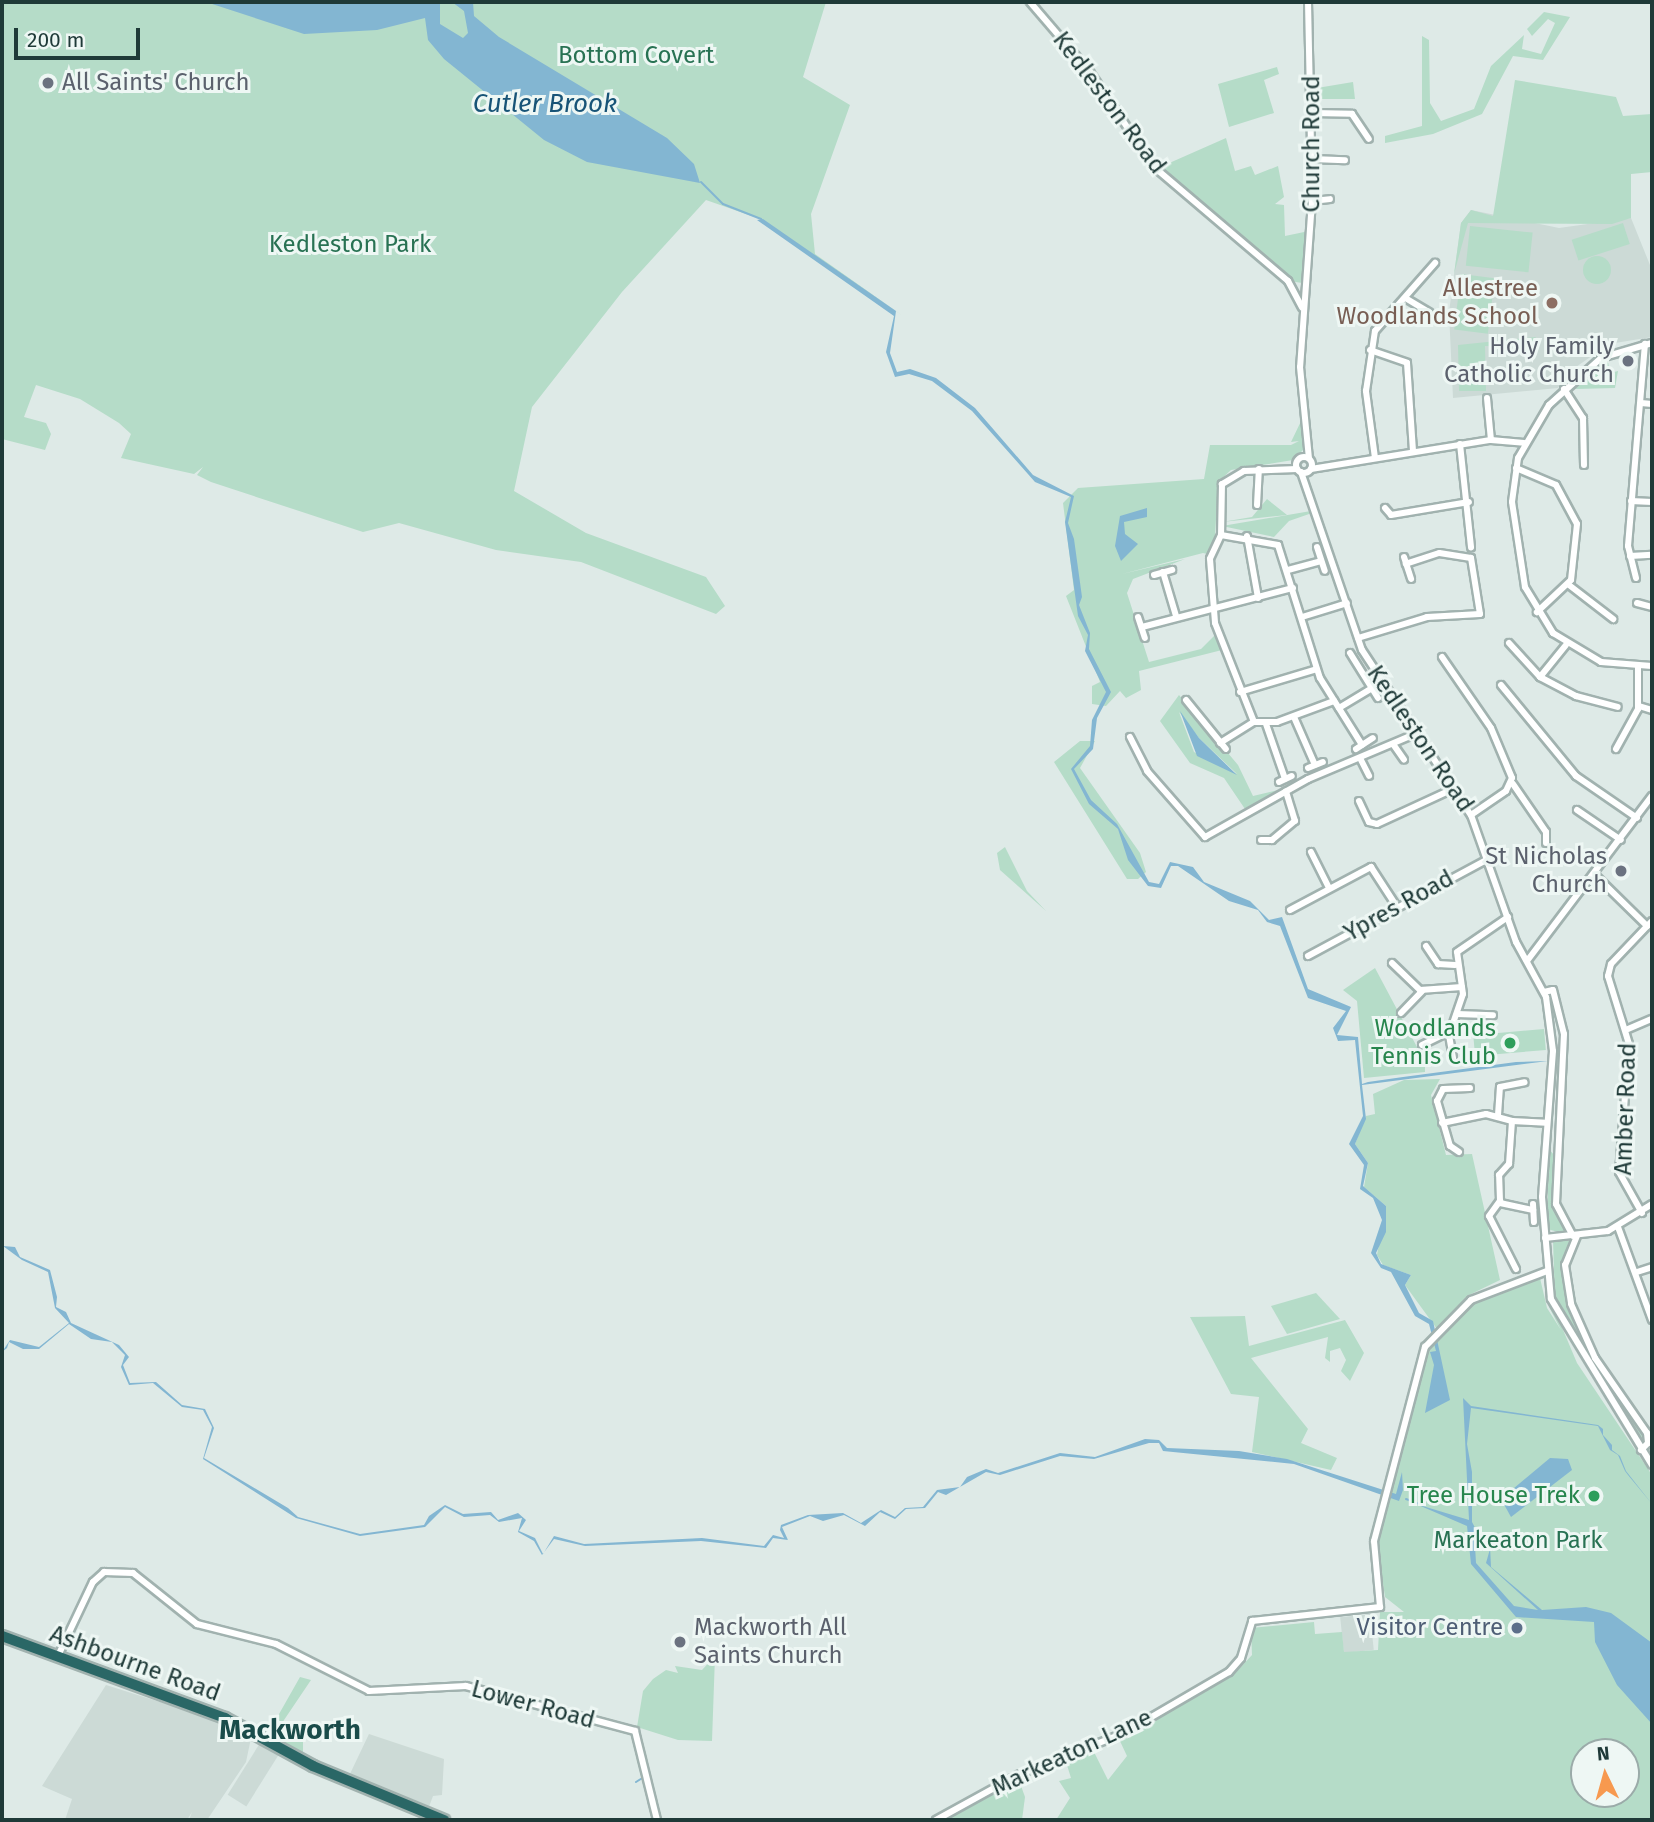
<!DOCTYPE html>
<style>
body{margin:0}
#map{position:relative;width:1654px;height:1822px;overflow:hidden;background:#deeae7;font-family:"Fira Sans",sans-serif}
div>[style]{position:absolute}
.built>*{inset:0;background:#ccdad6;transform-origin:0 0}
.green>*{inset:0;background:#b5dcc8;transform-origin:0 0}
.round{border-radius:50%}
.water>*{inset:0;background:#83b6d2}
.stream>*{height:2px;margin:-1px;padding:0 1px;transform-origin:1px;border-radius:1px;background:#83b6d2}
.roads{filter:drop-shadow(2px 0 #a1b2af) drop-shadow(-2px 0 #a1b2af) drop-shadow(0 2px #a1b2af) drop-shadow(0 -2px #a1b2af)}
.minor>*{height:6px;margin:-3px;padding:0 3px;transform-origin:3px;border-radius:3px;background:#fff}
.minor>.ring{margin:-3px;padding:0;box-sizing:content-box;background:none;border:6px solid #fff;border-radius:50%}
.highway>*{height:10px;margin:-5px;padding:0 5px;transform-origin:5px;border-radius:5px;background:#2a6766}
.dots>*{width:19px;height:19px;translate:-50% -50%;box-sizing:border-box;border:4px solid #eef7f4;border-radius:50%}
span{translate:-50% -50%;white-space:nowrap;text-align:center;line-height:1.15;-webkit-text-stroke:6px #eef7f4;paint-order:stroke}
.park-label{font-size:24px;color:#287253}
.worship-label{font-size:24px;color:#5b616d}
.left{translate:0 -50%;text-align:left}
.right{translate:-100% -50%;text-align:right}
.street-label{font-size:24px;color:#1f3a38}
.education-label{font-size:24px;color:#785e54}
.leisure-label{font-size:24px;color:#27864d}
.service-label{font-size:24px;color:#4e5e75}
.water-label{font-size:26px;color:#185477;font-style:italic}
.quarter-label{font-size:28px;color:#1a4c4a;font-weight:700}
.frame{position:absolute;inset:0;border:4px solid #1f3a38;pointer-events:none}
.north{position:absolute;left:1570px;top:1738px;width:70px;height:70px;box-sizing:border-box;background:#eef7f4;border:2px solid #9baba9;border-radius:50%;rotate:355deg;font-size:19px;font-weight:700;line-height:28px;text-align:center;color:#1f3a38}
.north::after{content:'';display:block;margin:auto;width:24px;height:32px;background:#f7994f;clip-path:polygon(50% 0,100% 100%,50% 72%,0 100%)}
.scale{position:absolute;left:14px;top:28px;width:126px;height:32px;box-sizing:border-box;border:4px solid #1f3a38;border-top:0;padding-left:9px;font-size:21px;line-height:24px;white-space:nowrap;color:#1f3a38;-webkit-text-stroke:5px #eef7f4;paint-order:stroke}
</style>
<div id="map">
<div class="built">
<i style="clip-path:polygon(1471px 210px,1559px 228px,1631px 218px,1652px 270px,1652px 337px,1609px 344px,1563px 376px,1558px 388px,1453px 398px,1449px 312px,1461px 223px)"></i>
<i style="left:1370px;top:1614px;width:36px;height:30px;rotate:84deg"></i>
<i style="clip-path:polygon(106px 1685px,217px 1720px,251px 1738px,246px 1762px,207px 1820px,189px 1820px,192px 1812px,187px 1820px,65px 1820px,72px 1799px,42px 1786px)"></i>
<i style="clip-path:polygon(369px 1734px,444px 1759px,442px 1795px,433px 1796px,427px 1812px,348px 1778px)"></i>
<i style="left:260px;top:1743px;width:22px;height:61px;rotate:32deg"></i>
</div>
<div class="green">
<i style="clip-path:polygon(2px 2px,826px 2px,803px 77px,850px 105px,811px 214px,815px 254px,903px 316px,763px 220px,706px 200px,622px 292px,532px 407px,514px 491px,586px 533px,706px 577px,725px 606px,716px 614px,581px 562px,496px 550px,399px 523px,363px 532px,211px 482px,197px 475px,203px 467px,194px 474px,121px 458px,131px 434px,119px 423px,80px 399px,36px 385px,24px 417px,46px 423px,51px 434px,45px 450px,2px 439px)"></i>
<i style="clip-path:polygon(1544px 12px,1570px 17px,1543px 60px,1513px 56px,1482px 114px,1433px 134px,1385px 143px,1385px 136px,1422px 126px,1422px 36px,1429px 40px,1430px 103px,1441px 121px,1474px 109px,1491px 66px,1524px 35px,1522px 49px,1541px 54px,1555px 23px,1548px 19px,1532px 36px,1527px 29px)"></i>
<i style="clip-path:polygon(1277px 67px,1279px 74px,1264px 80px,1274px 113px,1229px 127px,1218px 84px)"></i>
<i style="clip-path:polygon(1515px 80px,1616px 97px,1623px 116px,1652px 114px,1652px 172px,1631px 174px,1631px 218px,1612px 224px,1468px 223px,1454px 274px,1461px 223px,1471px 210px,1493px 216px)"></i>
<i style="clip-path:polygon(1353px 82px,1355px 99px,1318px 99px,1317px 88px)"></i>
<i style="clip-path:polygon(1226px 138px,1235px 171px,1251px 166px,1255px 175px,1278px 166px,1284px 197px,1275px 204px,1284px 205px,1285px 236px,1309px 231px,1302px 283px,1290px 281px,1158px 168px)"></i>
<i style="left:1623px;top:223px;width:22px;height:54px;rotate:72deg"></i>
<i style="left:1470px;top:226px;width:63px;height:40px;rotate:6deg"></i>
<i class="round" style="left:1583px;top:256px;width:28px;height:28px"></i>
<i style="left:1461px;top:274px;width:34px;height:56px;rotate:7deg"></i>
<i style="clip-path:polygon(1536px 337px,1529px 347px,1485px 346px,1486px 391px,1459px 391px,1458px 345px)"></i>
<i style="clip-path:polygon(1608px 362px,1610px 373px,1618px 371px,1615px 388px,1575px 389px)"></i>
<i style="clip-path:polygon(1304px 415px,1303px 450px,1293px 460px,1231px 470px,1218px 482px,1215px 538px,1207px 554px,1203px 553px,1122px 574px,1185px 559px,1133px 579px,1127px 593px,1149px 662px,1201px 649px,1215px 635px,1222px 650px,1139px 671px,1141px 690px,1126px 698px,1120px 691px,1106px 706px,1092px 704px,1092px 686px,1100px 682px,1066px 596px,1074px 590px,1063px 503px,1078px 488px,1204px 479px,1210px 445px,1291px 445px,1299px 441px,1291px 442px)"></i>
<i style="clip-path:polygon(1267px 499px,1287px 515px,1222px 522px,1252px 517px)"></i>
<i style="clip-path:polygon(1311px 511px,1312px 513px,1289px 521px,1274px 537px,1222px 526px)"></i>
<i style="clip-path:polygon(evenodd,1179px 695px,1238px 765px,1253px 796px,1278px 790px,1245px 809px,1224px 778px,1190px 763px,1160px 721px,1179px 695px,1179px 712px,1199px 738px,1237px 774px,1194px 752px,1179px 712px)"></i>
<i style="clip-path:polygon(1080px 741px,1095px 741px,1080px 768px,1140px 853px,1146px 872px,1138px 879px,1127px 879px,1054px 762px)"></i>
<i style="clip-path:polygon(1005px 847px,1027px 891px,1046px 911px,1000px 870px,997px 853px)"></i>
<i style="clip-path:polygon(1375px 968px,1425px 1062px,1425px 1072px,1364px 1078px,1357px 1001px,1343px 990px)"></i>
<i style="left:1544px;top:1029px;width:21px;height:71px;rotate:85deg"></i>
<i style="clip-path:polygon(1440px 1079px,1431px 1095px,1446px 1155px,1472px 1154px,1500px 1280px,1467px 1296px,1437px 1329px,1405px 1285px,1411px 1275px,1383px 1265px,1377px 1255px,1386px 1206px,1364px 1187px,1368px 1163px,1355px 1144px,1366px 1116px,1375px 1114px,1373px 1094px,1404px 1080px)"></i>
<i style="clip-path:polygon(1549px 1149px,1554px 1155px,1554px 1209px,1568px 1224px,1566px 1234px,1547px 1229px)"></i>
<i style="clip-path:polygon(1553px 1240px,1572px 1241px,1565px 1261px,1571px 1312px,1589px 1350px,1645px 1433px,1642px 1439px,1555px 1302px)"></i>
<i style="clip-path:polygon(evenodd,1540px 1278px,1547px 1308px,1561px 1330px,1549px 1307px,1547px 1292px,1577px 1363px,1652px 1475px,1652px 1820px,1056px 1820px,1070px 1798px,1059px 1781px,1071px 1778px,1066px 1762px,1057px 1762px,1092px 1748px,1108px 1780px,1127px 1756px,1119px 1739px,1239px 1669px,1252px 1655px,1251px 1628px,1314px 1622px,1315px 1634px,1342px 1632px,1344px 1652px,1378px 1650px,1380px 1612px,1404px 1612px,1385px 1597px,1377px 1543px,1431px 1342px,1479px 1298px,1540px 1278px,1584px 1752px,1626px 1752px,1626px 1794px,1584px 1794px,1584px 1752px)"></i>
<i style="clip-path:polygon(1316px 1293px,1340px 1319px,1287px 1334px,1271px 1306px)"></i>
<i style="clip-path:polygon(1245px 1316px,1249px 1346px,1345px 1320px,1364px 1353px,1350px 1381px,1341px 1371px,1346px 1360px,1340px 1348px,1330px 1351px,1330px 1362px,1325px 1358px,1328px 1337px,1251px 1358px,1308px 1429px,1301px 1443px,1337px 1458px,1331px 1470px,1252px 1452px,1259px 1397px,1231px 1394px,1190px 1317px)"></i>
<i style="clip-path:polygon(715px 1656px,712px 1741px,678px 1740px,637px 1727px,643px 1691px,653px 1679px,666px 1670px,678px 1673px,675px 1666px,702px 1670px)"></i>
<i style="clip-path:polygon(300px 1677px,311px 1680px,282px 1723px,285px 1735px,303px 1739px,303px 1758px,266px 1737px)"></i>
<i style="clip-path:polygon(1012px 1782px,1020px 1783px,1025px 1797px,1022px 1820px,943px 1820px)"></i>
</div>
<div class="water">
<i style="clip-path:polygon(206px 2px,440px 2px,440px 24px,463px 38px,468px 33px,464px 11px,452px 2px,473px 2px,474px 16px,499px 37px,667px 138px,694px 164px,700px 183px,587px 162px,544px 140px,444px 59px,428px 40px,425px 18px,377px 30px,304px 34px)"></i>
<i style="clip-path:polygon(763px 219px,896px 311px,890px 353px,897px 372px,910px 369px,936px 378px,975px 408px,1033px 475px,1074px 496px,1068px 523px,1074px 539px,1082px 597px,1079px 605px,1090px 633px,1089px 649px,1111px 692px,1097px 718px,1093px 749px,1074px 769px,1091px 800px,1117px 824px,1149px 882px,1159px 884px,1170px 862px,1193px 867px,1204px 882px,1250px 901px,1269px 920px,1282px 917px,1308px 989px,1351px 1007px,1337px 1035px,1358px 1037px,1362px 1084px,1368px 1082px,1403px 1077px,1516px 1062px,1548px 1061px,1362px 1085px,1366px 1119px,1355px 1144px,1368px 1163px,1363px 1186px,1386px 1206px,1386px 1232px,1376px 1253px,1381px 1264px,1411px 1275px,1405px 1285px,1419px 1313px,1433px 1321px,1450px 1400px,1425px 1413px,1434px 1365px,1430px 1352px,1436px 1351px,1429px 1324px,1415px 1316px,1391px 1272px,1381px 1268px,1371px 1253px,1382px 1220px,1373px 1198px,1360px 1189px,1364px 1165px,1349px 1144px,1363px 1116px,1355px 1040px,1338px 1041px,1333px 1028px,1346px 1011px,1308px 998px,1280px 926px,1267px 922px,1258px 910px,1229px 901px,1178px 866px,1171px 866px,1161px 888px,1148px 886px,1128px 860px,1118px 829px,1089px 804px,1071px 769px,1090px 746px,1092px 720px,1106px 692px,1085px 651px,1088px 635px,1078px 616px,1065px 522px,1071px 497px,1035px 482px,972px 411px,932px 381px,909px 374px,895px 377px,886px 352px,894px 316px,757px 220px)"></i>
<i style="clip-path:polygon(1147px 508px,1147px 517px,1124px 522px,1125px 534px,1138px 544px,1121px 561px,1115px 546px,1120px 516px)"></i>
<i style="clip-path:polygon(1180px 711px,1199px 738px,1237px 775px,1197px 756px)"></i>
<i style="clip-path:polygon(3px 1246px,15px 1247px,20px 1257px,50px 1270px,57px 1297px,56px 1307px,66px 1312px,71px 1323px,119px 1345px,129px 1357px,123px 1365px,130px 1383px,156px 1382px,182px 1405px,205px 1409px,214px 1428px,204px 1458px,288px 1508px,298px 1517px,360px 1534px,424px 1525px,429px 1516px,445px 1505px,463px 1514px,491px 1512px,498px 1520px,518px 1513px,526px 1520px,519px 1531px,535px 1538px,543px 1554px,554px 1536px,584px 1544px,702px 1538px,764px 1546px,773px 1535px,784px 1538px,780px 1530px,781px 1525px,808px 1515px,843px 1513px,861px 1523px,881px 1510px,895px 1517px,905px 1508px,923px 1507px,937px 1490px,960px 1487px,967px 1477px,986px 1469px,998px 1473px,1060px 1453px,1095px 1457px,1145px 1439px,1159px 1440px,1167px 1448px,1239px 1451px,1287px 1459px,1396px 1494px,1402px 1472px,1403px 1490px,1399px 1501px,1294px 1464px,1163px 1451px,1159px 1443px,1149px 1443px,1094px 1459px,1060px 1456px,1000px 1475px,986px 1472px,946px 1495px,938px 1492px,925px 1508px,906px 1509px,895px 1519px,880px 1512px,865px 1526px,844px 1515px,823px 1521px,810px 1516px,782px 1527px,788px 1540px,773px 1538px,766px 1548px,701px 1541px,585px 1546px,554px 1539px,542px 1555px,534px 1541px,518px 1532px,522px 1518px,499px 1522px,490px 1515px,464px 1517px,445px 1507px,425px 1527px,360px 1536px,296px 1518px,203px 1459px,212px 1427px,203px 1410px,182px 1407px,153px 1383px,129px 1385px,121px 1367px,125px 1355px,112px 1342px,91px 1339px,69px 1324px,39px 1349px,23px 1349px,9px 1342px,7px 1348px,2px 1352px,10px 1340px,39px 1347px,69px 1323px,55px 1308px,48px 1272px,22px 1260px)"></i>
<i style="clip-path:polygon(evenodd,1463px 1398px,1471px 1406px,1598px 1425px,1603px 1429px,1603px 1435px,1612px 1445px,1612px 1450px,1620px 1456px,1626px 1471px,1652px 1504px,1628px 1475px,1625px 1471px,1618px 1455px,1610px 1450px,1598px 1426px,1471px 1408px,1467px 1444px,1472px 1472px,1472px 1522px,1479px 1535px,1496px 1536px,1493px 1543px,1475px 1544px,1490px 1546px,1491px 1567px,1542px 1610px,1586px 1607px,1611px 1613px,1652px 1643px,1652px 1724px,1617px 1685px,1595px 1642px,1594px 1622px,1516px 1617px,1471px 1564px,1467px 1526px,1416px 1504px,1469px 1520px,1463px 1398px,1475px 1546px,1490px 1549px,1486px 1563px,1538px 1610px,1514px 1606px,1476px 1563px,1475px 1546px)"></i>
<i style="clip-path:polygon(1550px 1458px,1568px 1459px,1572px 1470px,1511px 1517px,1501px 1499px)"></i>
</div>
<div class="stream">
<i style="left:701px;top:182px;width:31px;rotate:45deg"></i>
<i style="left:723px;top:204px;width:41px;rotate:21.5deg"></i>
<i style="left:1406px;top:1499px;width:12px;rotate:20deg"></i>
<i style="left:636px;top:1782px;width:9px;rotate:-32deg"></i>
</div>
<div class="roads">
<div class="minor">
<i style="left:1030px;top:2px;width:92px;rotate:49.4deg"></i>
<i style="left:1090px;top:72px;width:115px;rotate:56deg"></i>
<i style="left:1154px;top:167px;width:176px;rotate:40.4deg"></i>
<i style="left:1288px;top:281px;width:30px;rotate:62deg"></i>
<i style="left:1308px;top:2px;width:199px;rotate:88.8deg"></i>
<i style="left:1312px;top:201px;width:166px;rotate:94.1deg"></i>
<i style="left:1300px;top:367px;width:91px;rotate:84.4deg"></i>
<i style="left:1313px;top:113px;width:39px;rotate:1deg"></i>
<i style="left:1352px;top:114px;width:30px;rotate:56deg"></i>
<i style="left:1312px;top:159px;width:33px;rotate:2deg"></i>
<i style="left:1312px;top:201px;width:18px;rotate:-6deg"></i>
<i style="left:1407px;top:299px;width:26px;rotate:31deg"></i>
<i style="left:1652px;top:343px;width:53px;rotate:163.6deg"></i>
<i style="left:1601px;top:358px;width:70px;rotate:137.9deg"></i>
<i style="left:1549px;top:405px;width:61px;rotate:120.3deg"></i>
<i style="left:1518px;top:458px;width:44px;rotate:97.8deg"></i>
<i style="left:1512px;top:502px;width:86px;rotate:81.3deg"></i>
<i style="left:1525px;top:587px;width:54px;rotate:58.7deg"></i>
<i style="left:1553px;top:633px;width:56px;rotate:31.1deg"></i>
<i style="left:1601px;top:662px;width:51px;rotate:4.5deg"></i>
<i style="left:1370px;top:350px;width:39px;rotate:19deg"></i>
<i style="left:1407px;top:363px;width:89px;rotate:86.1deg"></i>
<i style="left:1564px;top:389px;width:35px;rotate:57deg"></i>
<i style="left:1583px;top:418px;width:47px;rotate:88.8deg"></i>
<i style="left:1487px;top:398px;width:42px;rotate:84.6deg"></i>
<i style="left:1641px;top:403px;width:11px;rotate:5deg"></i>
<i style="left:1460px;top:444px;width:104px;rotate:83.9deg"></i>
<i class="ring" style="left:1296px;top:457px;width:10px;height:10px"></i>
<i style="left:1375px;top:458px;width:68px;rotate:-97.7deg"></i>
<i style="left:1366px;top:391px;width:61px;rotate:-81.5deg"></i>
<i style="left:1375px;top:331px;width:91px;rotate:-48.6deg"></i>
<i style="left:1516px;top:468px;width:43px;rotate:23deg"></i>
<i style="left:1556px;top:485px;width:44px;rotate:61.7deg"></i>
<i style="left:1577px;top:524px;width:56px;rotate:96.1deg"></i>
<i style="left:1571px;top:580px;width:47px;rotate:136.7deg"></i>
<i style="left:1297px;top:469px;width:53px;rotate:177.8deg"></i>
<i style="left:1244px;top:471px;width:26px;rotate:149deg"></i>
<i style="left:1222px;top:484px;width:51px;rotate:91.1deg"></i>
<i style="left:1221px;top:535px;width:26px;rotate:115deg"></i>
<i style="left:1210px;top:559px;width:64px;rotate:85.5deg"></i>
<i style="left:1215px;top:623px;width:106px;rotate:68.5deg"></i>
<i style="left:1254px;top:722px;width:23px"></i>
<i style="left:1277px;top:722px;width:61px;rotate:-20.2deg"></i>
<i style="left:1311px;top:469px;width:182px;rotate:-9.2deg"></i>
<i style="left:1491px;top:440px;width:33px;rotate:5deg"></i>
<i style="left:1301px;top:472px;width:188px;rotate:71.1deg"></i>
<i style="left:1362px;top:650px;width:198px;rotate:56.6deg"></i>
<i style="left:1471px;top:815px;width:135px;rotate:70.5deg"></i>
<i style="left:1516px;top:942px;width:63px;rotate:61.4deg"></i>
<i style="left:1546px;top:997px;width:54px;rotate:82.6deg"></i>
<i style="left:1553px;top:1051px;width:146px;rotate:94.3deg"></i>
<i style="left:1542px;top:1197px;width:102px;rotate:85deg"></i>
<i style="left:1551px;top:1299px;width:194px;rotate:58.7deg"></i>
<i style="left:1631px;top:501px;width:21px;rotate:3deg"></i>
<i style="left:1257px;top:505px;width:36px;rotate:-87deg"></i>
<i style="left:1385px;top:508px;width:9px;rotate:49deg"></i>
<i style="left:1391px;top:515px;width:79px;rotate:-9.5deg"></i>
<i style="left:1221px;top:535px;width:58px;rotate:10deg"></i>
<i style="left:1278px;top:545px;width:139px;rotate:72.5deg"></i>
<i style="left:1320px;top:678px;width:79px;rotate:57.9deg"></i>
<i style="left:1247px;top:536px;width:63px;rotate:79.9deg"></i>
<i style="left:1317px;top:547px;width:25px;rotate:72deg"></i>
<i style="left:1630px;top:556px;width:22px;rotate:-3deg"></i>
<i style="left:1404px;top:557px;width:23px;rotate:72deg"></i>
<i style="left:1288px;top:570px;width:34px;rotate:-15deg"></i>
<i style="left:1163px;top:572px;width:46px;rotate:73.5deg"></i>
<i style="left:1154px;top:575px;width:19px;rotate:-16deg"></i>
<i style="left:1636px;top:578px;width:33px;rotate:-104deg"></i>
<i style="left:1628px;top:546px;width:203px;rotate:-85.2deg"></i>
<i style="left:1569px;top:585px;width:56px;rotate:37.7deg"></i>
<i style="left:1637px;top:603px;width:16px;rotate:15deg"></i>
<i style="left:1138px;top:617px;width:22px;rotate:72deg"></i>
<i style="left:1302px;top:617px;width:47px;rotate:-17.3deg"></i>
<i style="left:1142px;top:627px;width:156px;rotate:-14.5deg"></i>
<i style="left:1358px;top:638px;width:72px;rotate:-16.9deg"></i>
<i style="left:1427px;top:617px;width:53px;rotate:-3.2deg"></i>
<i style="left:1480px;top:614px;width:57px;rotate:-99.1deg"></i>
<i style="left:1471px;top:558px;width:32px;rotate:-171deg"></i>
<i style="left:1439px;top:553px;width:35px;rotate:162deg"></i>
<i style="left:1509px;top:643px;width:46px;rotate:47.6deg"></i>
<i style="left:1540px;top:677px;width:41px;rotate:-50.9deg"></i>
<i style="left:1350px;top:653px;width:53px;rotate:58.1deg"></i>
<i style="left:1442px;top:657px;width:86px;rotate:55.4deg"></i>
<i style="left:1491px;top:728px;width:54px;rotate:67.2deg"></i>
<i style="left:1512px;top:778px;width:14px;rotate:115deg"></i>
<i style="left:1506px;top:791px;width:42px;rotate:145.6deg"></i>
<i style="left:1540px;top:677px;width:41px;rotate:27.8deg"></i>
<i style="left:1576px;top:696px;width:43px;rotate:14.7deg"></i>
<i style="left:1501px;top:685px;width:118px;rotate:50.5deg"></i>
<i style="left:1576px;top:776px;width:74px;rotate:34.5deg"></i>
<i style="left:1240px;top:692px;width:80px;rotate:-16.6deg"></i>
<i style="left:1186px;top:700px;width:63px;rotate:50.8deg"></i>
<i style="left:1639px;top:706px;width:14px;rotate:17deg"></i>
<i style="left:1339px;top:708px;width:37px;rotate:-31deg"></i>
<i style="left:1294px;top:717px;width:52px;rotate:66.4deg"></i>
<i style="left:1266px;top:724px;width:58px;rotate:70.9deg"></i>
<i style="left:1130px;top:737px;width:38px;rotate:63deg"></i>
<i style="left:1147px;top:771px;width:88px;rotate:48.7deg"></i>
<i style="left:1205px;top:837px;width:118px;rotate:-29.4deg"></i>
<i style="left:1308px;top:779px;width:116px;rotate:-22.8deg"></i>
<i style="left:1220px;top:743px;width:40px;rotate:-32deg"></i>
<i style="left:1393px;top:744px;width:19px;rotate:55deg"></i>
<i style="left:1356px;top:749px;width:20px;rotate:-33deg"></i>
<i style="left:1616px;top:749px;width:46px;rotate:-61.2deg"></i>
<i style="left:1638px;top:709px;width:43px;rotate:-90deg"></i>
<i style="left:1360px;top:758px;width:20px;rotate:63deg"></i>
<i style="left:1308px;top:768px;width:16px;rotate:-22deg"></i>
<i style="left:1279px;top:782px;width:14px;rotate:-25deg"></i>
<i style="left:1513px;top:784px;width:58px;rotate:55.5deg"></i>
<i style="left:1546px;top:832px;width:11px;rotate:90deg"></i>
<i style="left:1359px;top:801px;width:23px;rotate:65deg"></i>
<i style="left:1369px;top:822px;width:8px;rotate:14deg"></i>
<i style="left:1377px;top:824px;width:86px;rotate:-24.8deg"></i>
<i style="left:1577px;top:810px;width:53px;rotate:34.3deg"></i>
<i style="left:1261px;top:840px;width:11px"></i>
<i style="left:1272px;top:840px;width:30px;rotate:-40deg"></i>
<i style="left:1295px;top:821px;width:31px;rotate:-107deg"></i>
<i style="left:1311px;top:852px;width:40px;rotate:63.4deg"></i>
<i style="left:1595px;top:875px;width:73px;rotate:44.4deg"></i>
<i style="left:1290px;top:910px;width:92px;rotate:-28deg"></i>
<i style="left:1371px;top:867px;width:48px;rotate:57deg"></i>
<i style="left:1426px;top:946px;width:22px;rotate:56deg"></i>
<i style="left:1438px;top:964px;width:17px;rotate:3deg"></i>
<i style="left:1308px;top:956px;width:207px;rotate:-28.3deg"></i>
<i style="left:1527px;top:961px;width:207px;rotate:-52.9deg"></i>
<i style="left:1392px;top:963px;width:39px;rotate:44deg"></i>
<i style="left:1420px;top:990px;width:42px;rotate:-4.1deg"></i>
<i style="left:1544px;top:992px;width:9px;rotate:-13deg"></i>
<i style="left:1553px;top:990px;width:45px;rotate:76deg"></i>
<i style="left:1564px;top:1034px;width:170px;rotate:92.7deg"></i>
<i style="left:1556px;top:1204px;width:36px;rotate:62deg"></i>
<i style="left:1401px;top:1013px;width:30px;rotate:-46deg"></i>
<i style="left:1457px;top:1014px;width:36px;rotate:2deg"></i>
<i style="left:1628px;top:1029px;width:26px;rotate:-23deg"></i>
<i style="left:1422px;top:1045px;width:30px;rotate:-26deg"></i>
<i style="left:1453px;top:1058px;width:23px;rotate:-100deg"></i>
<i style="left:1449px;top:1035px;width:43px;rotate:-71.1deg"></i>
<i style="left:1463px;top:994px;width:42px;rotate:-98.1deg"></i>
<i style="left:1457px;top:952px;width:62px;rotate:-34.5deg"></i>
<i style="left:1498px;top:1115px;width:28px;rotate:-86deg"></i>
<i style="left:1500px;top:1087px;width:25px;rotate:-11deg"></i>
<i style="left:1442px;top:1123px;width:45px;rotate:-11.6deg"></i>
<i style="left:1486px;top:1114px;width:27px;rotate:15deg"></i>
<i style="left:1459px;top:1152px;width:11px;rotate:-146deg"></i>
<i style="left:1450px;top:1146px;width:47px;rotate:-106.1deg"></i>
<i style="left:1437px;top:1101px;width:13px;rotate:-63deg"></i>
<i style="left:1443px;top:1089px;width:27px;rotate:-2deg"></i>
<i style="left:1500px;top:1203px;width:34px;rotate:12deg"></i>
<i style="left:1533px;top:1204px;width:18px;rotate:87deg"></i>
<i style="left:1642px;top:1213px;width:47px;rotate:-119.3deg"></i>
<i style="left:1619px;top:1172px;width:128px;rotate:-85.5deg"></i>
<i style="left:1629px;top:1044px;width:71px;rotate:-107.2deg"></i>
<i style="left:1608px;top:976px;width:12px;rotate:-76deg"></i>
<i style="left:1611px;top:964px;width:59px;rotate:-46.4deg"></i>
<i style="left:1618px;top:1227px;width:99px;rotate:69.9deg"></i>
<i style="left:1577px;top:1236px;width:31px;rotate:112deg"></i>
<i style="left:1565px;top:1265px;width:39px;rotate:81deg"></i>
<i style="left:1571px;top:1304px;width:59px;rotate:66deg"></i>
<i style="left:1595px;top:1358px;width:91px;rotate:55.3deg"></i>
<i style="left:1647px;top:1433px;width:10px;rotate:84deg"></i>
<i style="left:1648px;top:1443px;width:10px;rotate:135deg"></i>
<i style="left:1545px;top:1238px;width:63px;rotate:-6.3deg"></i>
<i style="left:1608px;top:1231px;width:52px;rotate:-31.5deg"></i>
<i style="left:1516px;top:1269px;width:59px;rotate:-117deg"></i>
<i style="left:1489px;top:1216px;width:19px;rotate:-54deg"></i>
<i style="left:1500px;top:1201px;width:26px;rotate:-92deg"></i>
<i style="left:1499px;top:1175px;width:15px;rotate:-48deg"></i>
<i style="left:1509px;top:1164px;width:43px;rotate:-86deg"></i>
<i style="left:1512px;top:1121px;width:34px;rotate:3deg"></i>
<i style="left:1637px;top:1272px;width:16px;rotate:-18deg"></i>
<i style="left:57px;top:1658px;width:84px;rotate:-64.7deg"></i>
<i style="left:93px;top:1582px;width:15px;rotate:-42deg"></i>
<i style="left:104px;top:1572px;width:29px;rotate:2deg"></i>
<i style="left:133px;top:1573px;width:82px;rotate:38.6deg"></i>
<i style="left:197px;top:1624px;width:81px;rotate:14.2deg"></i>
<i style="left:276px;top:1644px;width:104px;rotate:26.8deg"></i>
<i style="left:369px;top:1691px;width:97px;rotate:-3deg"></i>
<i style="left:466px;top:1686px;width:175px;rotate:14.9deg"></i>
<i style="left:635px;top:1731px;width:92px;rotate:76.1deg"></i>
<i style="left:936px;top:1820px;width:94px;rotate:-28.8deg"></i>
<i style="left:1018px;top:1775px;width:114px;rotate:-21.6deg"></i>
<i style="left:1124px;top:1733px;width:121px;rotate:-30.2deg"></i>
<i style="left:1229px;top:1672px;width:18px;rotate:-49deg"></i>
<i style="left:1241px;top:1658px;width:39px;rotate:-73deg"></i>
<i style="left:1252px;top:1621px;width:129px;rotate:-6.2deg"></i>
<i style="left:1380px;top:1607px;width:66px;rotate:-95.2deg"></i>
<i style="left:1374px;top:1541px;width:201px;rotate:-75.3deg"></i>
<i style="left:1425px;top:1347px;width:66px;rotate:-45.6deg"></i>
<i style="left:1471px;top:1300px;width:81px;rotate:-20.9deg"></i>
</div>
<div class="highway">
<i style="left:2px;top:1636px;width:238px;rotate:20.2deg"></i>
<i style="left:225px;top:1718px;width:100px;rotate:28.6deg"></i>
<i style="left:313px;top:1766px;width:142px;rotate:22.4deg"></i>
</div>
</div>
<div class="dots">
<i style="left:48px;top:83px;background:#6b7280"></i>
<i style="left:1552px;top:303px;background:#8d6e63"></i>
<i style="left:1628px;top:361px;background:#6b7280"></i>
<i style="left:1621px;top:871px;background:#6b7280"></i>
<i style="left:1510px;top:1043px;background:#2e9e5b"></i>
<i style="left:1594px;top:1496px;background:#2e9e5b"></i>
<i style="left:1517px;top:1628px;background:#5c6f8a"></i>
<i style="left:680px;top:1642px;background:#6b7280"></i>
</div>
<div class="park-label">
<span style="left:636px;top:56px">Bottom Covert</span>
<span style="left:350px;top:245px">Kedleston Park</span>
<span style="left:1518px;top:1541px">Markeaton Park</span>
</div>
<div class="worship-label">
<span class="left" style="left:62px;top:83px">All Saints' Church</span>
<span class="right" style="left:1614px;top:361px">Holy Family<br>Catholic Church</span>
<span class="right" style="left:1607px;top:871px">St Nicholas<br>Church</span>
<span class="left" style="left:694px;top:1642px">Mackworth All<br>Saints Church</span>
</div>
<div class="street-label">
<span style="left:1109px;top:103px;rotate:53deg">Kedleston Road</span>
<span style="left:1312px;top:144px;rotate:-90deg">Church Road</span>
<span style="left:1420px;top:739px;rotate:56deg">Kedleston Road</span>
<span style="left:1399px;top:906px;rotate:-29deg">Ypres Road</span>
<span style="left:1626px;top:1109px;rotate:-88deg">Amber Road</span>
<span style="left:135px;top:1664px;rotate:20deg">Ashbourne Road</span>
<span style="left:533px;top:1705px;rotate:15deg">Lower Road</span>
<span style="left:1072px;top:1753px;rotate:-25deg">Markeaton Lane</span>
</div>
<div class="education-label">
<span class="right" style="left:1538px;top:303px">Allestree<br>Woodlands School</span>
</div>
<div class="leisure-label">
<span class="right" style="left:1496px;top:1043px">Woodlands<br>Tennis Club</span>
<span class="right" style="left:1580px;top:1496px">Tree House Trek</span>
</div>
<div class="service-label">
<span class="right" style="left:1503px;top:1628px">Visitor Centre</span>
</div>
<div class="water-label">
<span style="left:545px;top:104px">Cutler Brook</span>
</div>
<div class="quarter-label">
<span style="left:290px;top:1730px">Mackworth</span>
</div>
<div class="frame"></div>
<div class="north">N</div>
<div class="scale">200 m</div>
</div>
